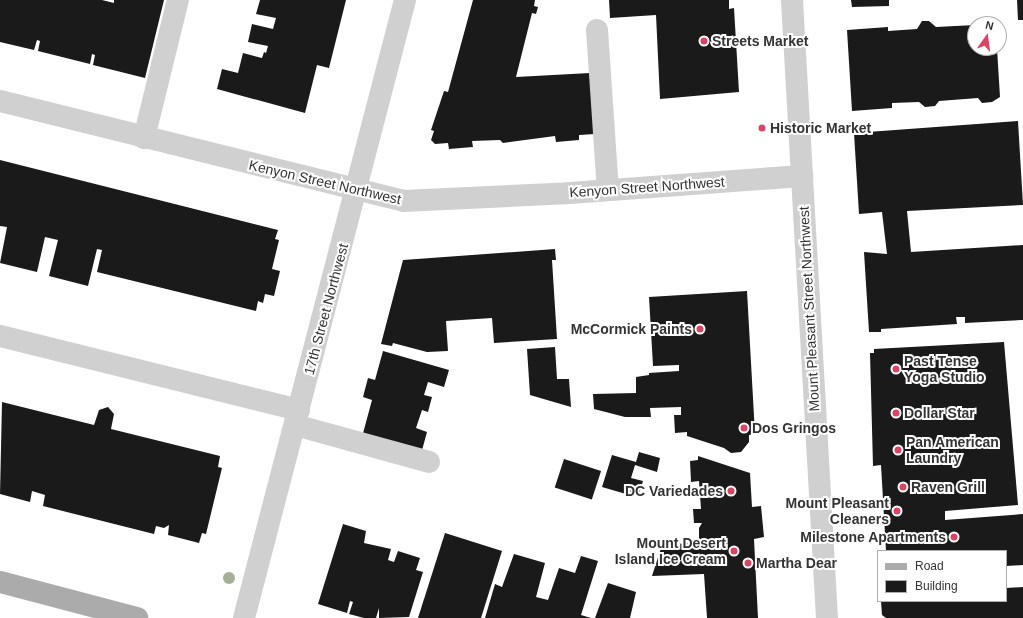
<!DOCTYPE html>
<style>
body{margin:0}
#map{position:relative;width:1023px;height:618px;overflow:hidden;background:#fff;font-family:Helvetica,sans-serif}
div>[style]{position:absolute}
.building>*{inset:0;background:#1a1a1a;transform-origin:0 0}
.minor>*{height:22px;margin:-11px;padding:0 11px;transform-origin:11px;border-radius:11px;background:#d0d0d0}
.major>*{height:22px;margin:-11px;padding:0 11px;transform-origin:11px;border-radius:11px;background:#ababab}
.trees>*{width:12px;height:12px;margin:-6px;border-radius:50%;background:#a5af97}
.dots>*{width:11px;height:11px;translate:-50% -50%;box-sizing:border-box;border:2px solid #fff;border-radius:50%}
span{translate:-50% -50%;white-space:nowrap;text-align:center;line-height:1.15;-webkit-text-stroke:4px #fff;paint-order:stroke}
.poi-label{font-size:14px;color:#333;font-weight:700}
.left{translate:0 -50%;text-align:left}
.right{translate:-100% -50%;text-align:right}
.street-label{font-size:14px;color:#333}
.legend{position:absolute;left:877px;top:550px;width:130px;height:52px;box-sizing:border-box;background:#fff;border:1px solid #adadad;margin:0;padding:5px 7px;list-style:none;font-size:12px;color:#333}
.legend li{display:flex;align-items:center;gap:8px;height:20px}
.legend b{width:20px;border:1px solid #adadad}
.north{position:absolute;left:967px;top:16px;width:40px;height:40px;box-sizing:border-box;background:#fff;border:1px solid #adadad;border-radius:50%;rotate:14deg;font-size:11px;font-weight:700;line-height:16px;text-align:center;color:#333}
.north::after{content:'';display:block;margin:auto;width:14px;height:18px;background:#db4463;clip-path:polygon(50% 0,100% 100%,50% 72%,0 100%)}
</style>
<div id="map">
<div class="building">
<i style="clip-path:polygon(0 0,102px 0,114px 3px,114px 0,164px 0,145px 78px,93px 65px,95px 55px,92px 54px,90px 64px,38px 51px,40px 41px,37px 40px,34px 50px,0 42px)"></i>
<i style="clip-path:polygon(260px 0,346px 0,329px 68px,317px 65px,305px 113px,217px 89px,222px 69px,238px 73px,243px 53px,262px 58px,264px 52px,266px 53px,268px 46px,248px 42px,252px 24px,273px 29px,276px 18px,256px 14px)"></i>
<i style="clip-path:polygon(473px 0,535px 0,534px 6px,538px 7px,536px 14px,532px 13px,516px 77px,590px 73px,595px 134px,579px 135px,579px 140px,556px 142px,555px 136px,503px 143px,500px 140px,472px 141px,473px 147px,449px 149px,448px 143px,435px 144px,431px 140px,434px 131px,431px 130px,444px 91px,448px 92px)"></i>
<i style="clip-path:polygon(609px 0,729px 0,729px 9px,734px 8px,739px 92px,660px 99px,656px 15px,610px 18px)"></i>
<i style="clip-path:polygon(851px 0,889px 0,889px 6px,852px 7px)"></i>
<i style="clip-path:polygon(1017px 0,1023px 0,1023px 20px,1018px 20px)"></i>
<i style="clip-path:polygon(922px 21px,929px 21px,936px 27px,975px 25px,975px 48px,997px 48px,1000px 97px,992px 102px,982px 103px,978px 98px,939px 101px,935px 106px,925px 107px,919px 102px,892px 103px,892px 108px,852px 111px,847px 30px,888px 27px,888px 31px,917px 29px)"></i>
<i style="clip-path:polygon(1018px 121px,1023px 205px,907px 211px,911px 252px,1023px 245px,1023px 320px,965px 323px,965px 317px,956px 317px,957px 324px,881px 329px,881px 332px,869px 332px,864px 252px,887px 254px,882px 212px,859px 214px,854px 133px)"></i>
<i style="clip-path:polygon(0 160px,278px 230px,275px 239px,279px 240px,272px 269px,280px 271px,274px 296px,265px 294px,263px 303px,258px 301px,256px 311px,97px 272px,102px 250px,97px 249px,88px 286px,49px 276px,58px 240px,45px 237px,37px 272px,0 263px,7px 227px,0 226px)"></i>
<i style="clip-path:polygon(555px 249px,556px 260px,552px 260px,557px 339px,494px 343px,492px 318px,446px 321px,448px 351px,427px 352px,393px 343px,392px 346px,381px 344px,403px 260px)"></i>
<i style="clip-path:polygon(747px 291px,755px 434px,749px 435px,749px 442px,741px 452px,731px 453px,724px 448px,687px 436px,687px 432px,675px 433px,674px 415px,681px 415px,681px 407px,650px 408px,651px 417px,625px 417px,594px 409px,593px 394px,636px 393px,636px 377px,649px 375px,649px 373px,679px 371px,679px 365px,653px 366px,649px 297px)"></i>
<i style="clip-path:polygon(1004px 342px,1018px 505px,945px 511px,945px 520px,1023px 514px,1023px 565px,1006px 566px,1006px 551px,886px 551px,881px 465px,873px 466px,870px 353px,874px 353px,874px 349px)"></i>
<i style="clip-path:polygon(555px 347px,557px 379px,569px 379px,571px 407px,530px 395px,527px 349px)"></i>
<i style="clip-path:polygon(383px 351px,449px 370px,444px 387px,428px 382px,424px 395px,432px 397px,428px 412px,422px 410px,416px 428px,427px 432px,421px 454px,362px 437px,372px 400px,363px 397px,368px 378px,375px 380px)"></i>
<i style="clip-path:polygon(2px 402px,94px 425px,99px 410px,108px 407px,114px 414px,111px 429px,220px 456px,218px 467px,222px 468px,206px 534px,202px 533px,199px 543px,168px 535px,169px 525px,164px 528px,156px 526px,154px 534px,43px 506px,45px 495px,32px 491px,30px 502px,0 494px)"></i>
<i style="clip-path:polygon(639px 452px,660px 458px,657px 472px,635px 465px,631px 478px,643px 481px,639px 494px,627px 491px,626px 494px,602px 487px,612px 455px,636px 462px)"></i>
<i style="clip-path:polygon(698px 456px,750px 473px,752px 507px,761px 506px,764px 537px,754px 539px,758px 618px,707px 618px,704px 574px,652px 576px,662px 545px,703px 542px,699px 538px,699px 528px,702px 523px,694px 523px,693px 509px,701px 509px,699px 481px,691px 482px,690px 461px,698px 460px)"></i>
<i style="left:564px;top:459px;width:39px;height:30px;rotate:18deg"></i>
<i style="clip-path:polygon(343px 524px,366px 531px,364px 543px,391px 549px,388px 560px,394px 562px,398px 551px,420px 558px,416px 570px,423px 572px,409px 617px,379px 618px,379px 608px,376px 618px,364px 618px,349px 614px,353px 602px,350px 601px,347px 613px,318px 604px)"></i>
<i style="clip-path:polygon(445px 533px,502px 551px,481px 618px,418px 618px)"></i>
<i style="clip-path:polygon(514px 554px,545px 563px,536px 597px,548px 600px,559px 568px,575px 573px,581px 556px,598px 561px,581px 615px,591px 618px,485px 618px,495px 584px,502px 587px)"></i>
<i style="clip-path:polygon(608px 583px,636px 592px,630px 618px,595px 618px)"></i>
<i style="clip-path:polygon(1023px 587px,1023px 618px,886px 618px,882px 615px,881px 601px,1006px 601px,1006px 588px)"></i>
</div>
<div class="minor">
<i style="left:792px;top:0;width:619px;rotate:86.76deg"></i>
<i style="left:597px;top:30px;width:160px;rotate:86.1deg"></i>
<i style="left:0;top:101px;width:415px;rotate:13.9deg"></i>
<i style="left:403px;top:201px;width:167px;rotate:-2.7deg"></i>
<i style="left:570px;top:193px;width:233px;rotate:-4.2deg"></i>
<i style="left:144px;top:138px;width:142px;rotate:-76.2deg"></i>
<i style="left:0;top:336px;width:308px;rotate:13.9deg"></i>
<i style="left:295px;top:425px;width:139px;rotate:15.4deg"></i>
<i style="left:244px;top:618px;width:639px;rotate:-75.4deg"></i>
</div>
<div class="major">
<i style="left:0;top:582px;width:142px;rotate:14.7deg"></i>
</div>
<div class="trees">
<i style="left:229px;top:578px"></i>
</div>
<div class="dots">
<i style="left:704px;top:41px;background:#db4463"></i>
<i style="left:762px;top:128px;background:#db4463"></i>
<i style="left:700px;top:329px;background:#db4463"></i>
<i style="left:896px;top:369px;background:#db4463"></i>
<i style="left:896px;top:413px;background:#db4463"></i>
<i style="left:744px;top:428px;background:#db4463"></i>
<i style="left:898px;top:450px;background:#db4463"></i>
<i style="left:903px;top:487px;background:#db4463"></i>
<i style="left:731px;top:491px;background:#db4463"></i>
<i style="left:897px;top:511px;background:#db4463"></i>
<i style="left:954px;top:537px;background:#db4463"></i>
<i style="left:734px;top:551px;background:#db4463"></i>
<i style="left:748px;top:563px;background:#db4463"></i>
</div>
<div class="poi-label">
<span class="left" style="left:712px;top:41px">Streets Market</span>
<span class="left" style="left:770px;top:128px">Historic Market</span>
<span class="right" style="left:692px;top:329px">McCormick Paints</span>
<span class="left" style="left:904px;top:369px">Past Tense<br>Yoga Studio</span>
<span class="left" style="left:904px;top:413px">Dollar Star</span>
<span class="left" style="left:752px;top:428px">Dos Gringos</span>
<span class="left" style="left:906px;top:450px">Pan American<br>Laundry</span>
<span class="left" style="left:911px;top:487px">Raven Grill</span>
<span class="right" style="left:723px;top:491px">DC Variedades</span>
<span class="right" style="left:889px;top:511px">Mount Pleasant<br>Cleaners</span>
<span class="right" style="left:946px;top:537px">Milestone Apartments</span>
<span class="right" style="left:726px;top:551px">Mount Desert<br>Island Ice Cream</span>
<span class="left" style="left:756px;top:563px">Martha Dear</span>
</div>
<div class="street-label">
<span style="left:325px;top:182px;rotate:13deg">Kenyon Street Northwest</span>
<span style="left:647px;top:187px;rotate:-4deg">Kenyon Street Northwest</span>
<span style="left:326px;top:309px;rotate:-75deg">17th Street Northwest</span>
<span style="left:809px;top:309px;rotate:-93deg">Mount Pleasant Street Northwest</span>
</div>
<ul class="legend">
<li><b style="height:5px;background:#ababab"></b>Road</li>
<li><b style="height:11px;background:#1a1a1a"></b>Building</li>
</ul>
<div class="north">N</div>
</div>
